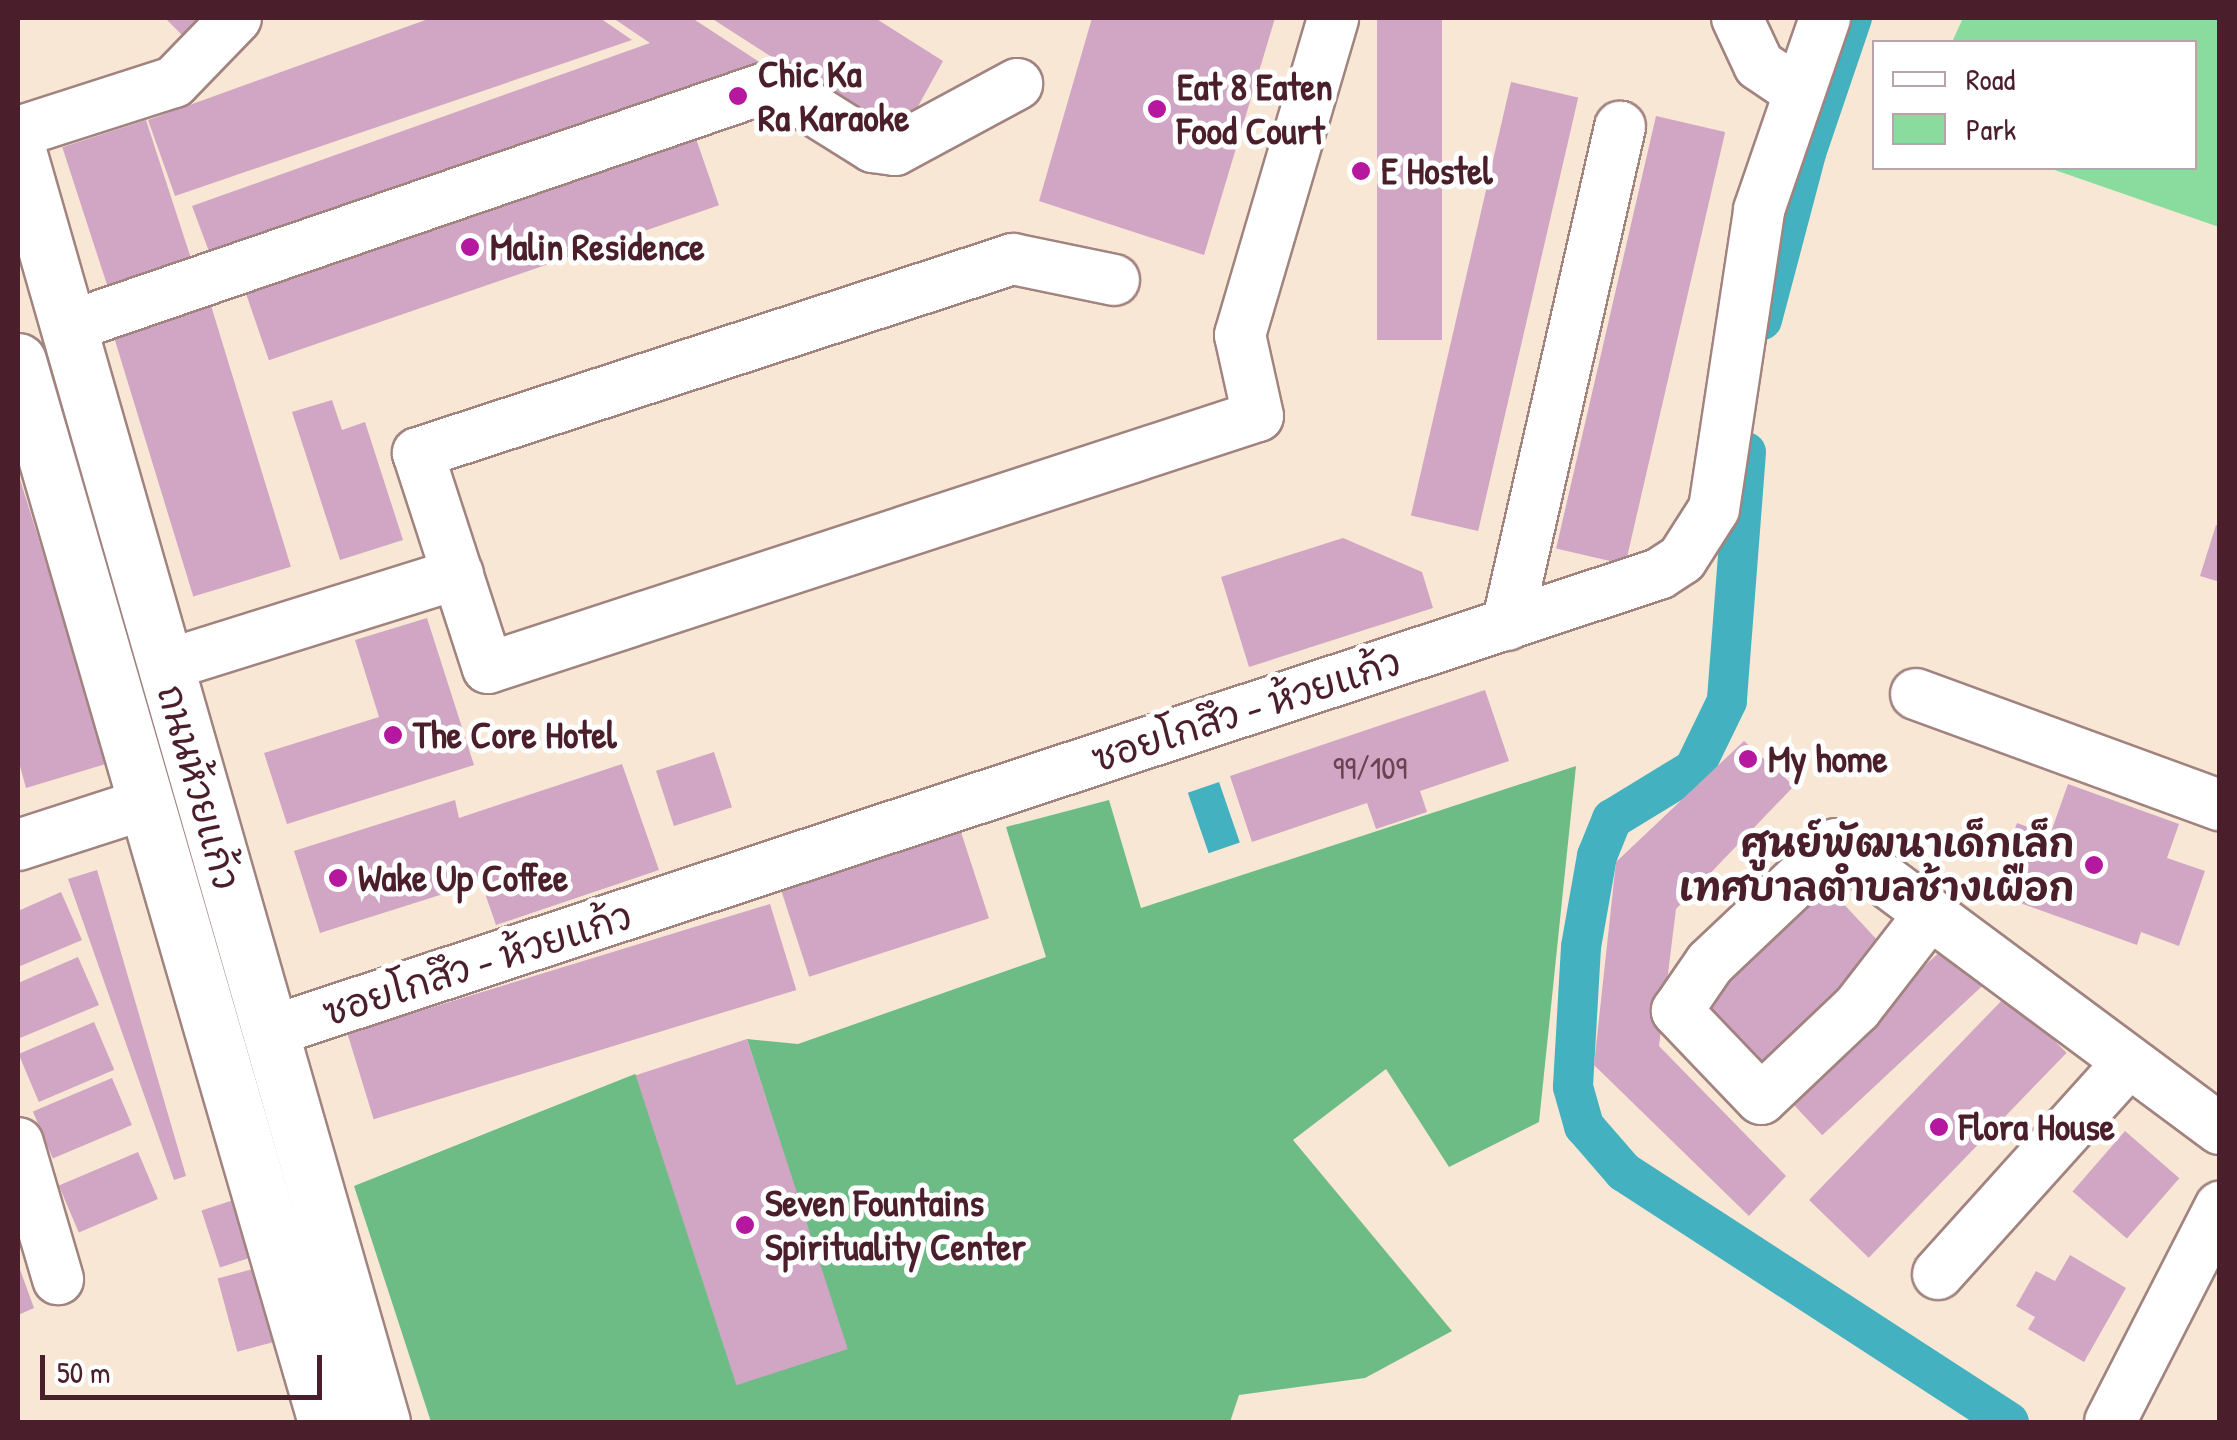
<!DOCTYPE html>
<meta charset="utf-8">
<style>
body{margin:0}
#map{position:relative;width:2237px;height:1440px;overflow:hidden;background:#f8e7d4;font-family:"Patrick Hand","Playpen Sans Thai",sans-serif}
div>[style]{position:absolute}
.green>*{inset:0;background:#89dc9e}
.forest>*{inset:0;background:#6ebc85}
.water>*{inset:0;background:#43b1bf;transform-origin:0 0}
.canal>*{height:40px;margin:-20px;padding:0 20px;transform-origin:20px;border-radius:20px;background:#43b1bf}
.building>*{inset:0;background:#d0a6c4;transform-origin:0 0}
.roads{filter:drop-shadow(2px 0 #a18380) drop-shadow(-2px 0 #a18380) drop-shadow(0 2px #a18380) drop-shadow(0 -2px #a18380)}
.minor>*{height:50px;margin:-25px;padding:0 25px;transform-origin:25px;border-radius:25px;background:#fff}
.major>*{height:55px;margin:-27.5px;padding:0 27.5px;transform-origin:27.5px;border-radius:27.5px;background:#fff}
.dots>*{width:28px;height:28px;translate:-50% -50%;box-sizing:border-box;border:5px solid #fff;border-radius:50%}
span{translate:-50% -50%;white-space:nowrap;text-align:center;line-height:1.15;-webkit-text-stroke:10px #fff;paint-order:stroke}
.number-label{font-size:32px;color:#6c4151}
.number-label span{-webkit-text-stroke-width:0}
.poi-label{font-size:38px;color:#4a1f2b;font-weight:700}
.left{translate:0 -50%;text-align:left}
.right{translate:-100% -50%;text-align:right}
.street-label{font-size:38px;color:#4a1f2b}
.frame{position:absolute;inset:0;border:20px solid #4a1f2b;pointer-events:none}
.legend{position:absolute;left:1872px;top:40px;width:325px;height:130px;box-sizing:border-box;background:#fff;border:2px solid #b7a5aa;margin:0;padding:12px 18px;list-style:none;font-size:30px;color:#4a1f2b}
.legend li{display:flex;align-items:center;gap:20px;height:50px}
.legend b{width:50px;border:2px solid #b7a5aa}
.scale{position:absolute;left:40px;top:1355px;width:282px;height:45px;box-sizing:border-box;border:5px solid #4a1f2b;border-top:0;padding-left:12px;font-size:30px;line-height:35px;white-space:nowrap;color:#4a1f2b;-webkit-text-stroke:8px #fff;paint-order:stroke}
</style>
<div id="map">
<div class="green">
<i style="clip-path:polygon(1963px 18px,2219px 18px,2219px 227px,2049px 168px,2194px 168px,2194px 42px,1952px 42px)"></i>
</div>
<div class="forest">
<i style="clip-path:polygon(1576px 766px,1539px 1122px,1449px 1167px,1386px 1069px,1293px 1140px,1452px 1331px,1365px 1378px,1239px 1395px,1230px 1422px,431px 1422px,354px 1186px,635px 1074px,846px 1350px,747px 1039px,798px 1044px,1046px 957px,1006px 827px,1109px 800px,1141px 908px)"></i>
</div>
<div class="water">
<i style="left:1219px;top:782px;width:64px;height:33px;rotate:71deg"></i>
</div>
<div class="canal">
<i style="left:1762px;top:320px;width:173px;rotate:-75.2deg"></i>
<i style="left:1806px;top:153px;width:143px;rotate:-71.2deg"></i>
<i style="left:1746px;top:452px;width:250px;rotate:94.4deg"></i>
<i style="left:1727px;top:701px;width:76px;rotate:115.9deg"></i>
<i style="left:1694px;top:769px;width:96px;rotate:148.6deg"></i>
<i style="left:1612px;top:819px;width:40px;rotate:112deg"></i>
<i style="left:1597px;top:856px;width:92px;rotate:100deg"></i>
<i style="left:1581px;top:947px;width:140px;rotate:93.3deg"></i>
<i style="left:1573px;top:1087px;width:41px;rotate:74.2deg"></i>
<i style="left:1584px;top:1126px;width:61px;rotate:49deg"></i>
<i style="left:1624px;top:1172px;width:459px;rotate:33deg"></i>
</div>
<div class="building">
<i style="clip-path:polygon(165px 18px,219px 18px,192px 45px)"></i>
<i style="clip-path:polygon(431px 18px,600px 18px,632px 40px,175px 196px,148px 120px)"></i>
<i style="clip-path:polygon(613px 18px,692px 18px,773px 71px,214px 265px,192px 206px,650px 43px)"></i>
<i style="clip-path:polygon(711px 18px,875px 18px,943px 61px,900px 139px)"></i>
<i style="clip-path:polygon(1092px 18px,1275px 18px,1204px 255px,1039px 201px)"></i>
<i style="left:1377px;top:18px;width:65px;height:322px"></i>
<i style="left:1511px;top:82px;width:69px;height:445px;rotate:13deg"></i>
<i style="left:1656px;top:116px;width:71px;height:444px;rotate:13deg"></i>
<i style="left:146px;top:120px;width:151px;height:88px;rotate:72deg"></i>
<i style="left:691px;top:124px;width:86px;height:476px;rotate:71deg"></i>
<i style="left:209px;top:299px;width:280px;height:102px;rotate:73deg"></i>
<i style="clip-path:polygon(332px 400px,342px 430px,365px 422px,403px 540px,340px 560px,292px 412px)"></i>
<i style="clip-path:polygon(18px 473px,109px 763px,26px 788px,18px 759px)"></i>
<i style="clip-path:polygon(2216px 525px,2220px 526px,2220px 582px,2200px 576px)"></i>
<i style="clip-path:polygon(1343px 538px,1422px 572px,1433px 608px,1249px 667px,1221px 577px)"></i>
<i style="clip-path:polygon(427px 618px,474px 765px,287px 824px,264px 753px,379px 717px,355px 640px)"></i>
<i style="clip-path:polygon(1485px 690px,1509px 761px,1420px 791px,1427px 812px,1376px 829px,1367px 803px,1252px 842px,1230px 776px)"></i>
<i style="clip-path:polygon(1744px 741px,1794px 786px,1676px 909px,1659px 1046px,1786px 1176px,1749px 1216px,1594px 1065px,1616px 862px)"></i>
<i style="left:714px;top:752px;width:58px;height:61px;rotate:72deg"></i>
<i style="clip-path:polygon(622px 764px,659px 870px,496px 925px,481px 882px,320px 933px,294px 851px,455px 800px,459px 818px)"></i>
<i style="clip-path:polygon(2068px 784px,2179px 824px,2167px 858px,2205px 871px,2179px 946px,2141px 932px,2137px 945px,1992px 893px,2017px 823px,2050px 835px)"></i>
<i style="left:959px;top:826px;width:97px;height:189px;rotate:72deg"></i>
<i style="clip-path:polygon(97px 870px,186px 1176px,174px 1180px,68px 879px)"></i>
<i style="left:1825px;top:884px;width:94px;height:183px;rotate:47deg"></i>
<i style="clip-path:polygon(61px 892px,82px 940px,18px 967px,18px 911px)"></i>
<i style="left:770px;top:904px;width:90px;height:442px;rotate:73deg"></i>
<i style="left:1947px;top:945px;width:54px;height:221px;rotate:47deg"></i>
<i style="clip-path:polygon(78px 957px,99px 1005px,20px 1038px,18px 983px)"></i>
<i style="left:2007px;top:995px;width:83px;height:285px;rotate:44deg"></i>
<i style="left:94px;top:1022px;width:52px;height:82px;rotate:67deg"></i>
<i style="left:747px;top:1039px;width:326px;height:117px;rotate:72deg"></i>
<i style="left:112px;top:1078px;width:51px;height:86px;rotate:67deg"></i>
<i style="left:2125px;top:1131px;width:72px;height:80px;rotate:41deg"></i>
<i style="left:138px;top:1152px;width:51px;height:86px;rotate:67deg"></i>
<i style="left:249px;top:1195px;width:60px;height:50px;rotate:72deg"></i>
<i style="clip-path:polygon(2070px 1255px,2126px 1288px,2084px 1362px,2028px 1329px,2035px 1317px,2016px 1306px,2036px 1271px,2055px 1281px)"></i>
<i style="clip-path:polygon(18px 1264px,34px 1308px,18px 1315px)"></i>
<i style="left:264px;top:1266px;width:76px;height:48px;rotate:75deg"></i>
</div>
<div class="roads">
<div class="minor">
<i style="left:1737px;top:18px;width:52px;rotate:64.9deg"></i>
<i style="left:1759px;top:65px;width:45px;rotate:34deg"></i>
<i style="left:18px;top:132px;width:164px;rotate:-17.8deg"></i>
<i style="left:174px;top:82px;width:89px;rotate:-45.9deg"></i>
<i style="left:1114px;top:280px;width:103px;rotate:-168.3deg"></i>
<i style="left:1013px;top:259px;width:626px;rotate:161.94deg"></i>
<i style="left:418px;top:453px;width:226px;rotate:72deg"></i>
<i style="left:488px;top:668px;width:810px;rotate:-18.12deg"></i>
<i style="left:1258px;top:416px;width:83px;rotate:-102.5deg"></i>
<i style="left:1240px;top:335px;width:330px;rotate:-73.6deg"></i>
<i style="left:68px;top:327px;width:746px;rotate:-18.92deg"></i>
<i style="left:774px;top:85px;width:117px;rotate:32.1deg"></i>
<i style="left:873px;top:147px;width:22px;rotate:8deg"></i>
<i style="left:895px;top:150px;width:139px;rotate:-28.4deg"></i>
<i style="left:1507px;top:625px;width:511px;rotate:-77.22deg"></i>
<i style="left:164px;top:666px;width:308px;rotate:-17.4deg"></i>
<i style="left:1916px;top:694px;width:324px;rotate:20.1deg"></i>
<i style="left:18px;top:845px;width:130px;rotate:-17.9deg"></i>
<i style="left:1930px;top:914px;width:119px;rotate:127.8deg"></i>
<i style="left:1857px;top:1008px;width:132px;rotate:136.5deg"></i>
<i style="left:1761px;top:1099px;width:122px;rotate:-133.7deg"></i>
<i style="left:1677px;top:1011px;width:58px;rotate:-55.5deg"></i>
<i style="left:1710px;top:963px;width:173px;rotate:-43.4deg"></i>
<i style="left:1836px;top:844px;width:478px;rotate:36.6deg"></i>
<i style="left:269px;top:1032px;width:1464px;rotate:-18.24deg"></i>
<i style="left:1659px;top:574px;width:27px;rotate:-33deg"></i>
<i style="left:1682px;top:559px;width:59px;rotate:-57.4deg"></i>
<i style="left:1714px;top:509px;width:302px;rotate:-81.4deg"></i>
<i style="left:1759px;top:210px;width:203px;rotate:-71deg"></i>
<i style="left:18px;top:1143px;width:142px;rotate:73.6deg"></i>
<i style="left:1938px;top:1274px;width:285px;rotate:-48deg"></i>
<i style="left:2110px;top:1422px;width:242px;rotate:-62.9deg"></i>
</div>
<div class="major">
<i style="left:18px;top:151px;width:1322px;rotate:74.02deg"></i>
<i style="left:18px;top:361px;width:1105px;rotate:73.81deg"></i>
</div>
</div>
<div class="dots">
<i style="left:738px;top:96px;background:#b5179e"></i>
<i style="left:1157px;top:109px;background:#b5179e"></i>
<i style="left:1361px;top:171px;background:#b5179e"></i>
<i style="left:470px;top:247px;background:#b5179e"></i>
<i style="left:393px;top:735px;background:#b5179e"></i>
<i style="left:1748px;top:759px;background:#b5179e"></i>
<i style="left:2094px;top:865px;background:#b5179e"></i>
<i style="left:338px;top:878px;background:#b5179e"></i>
<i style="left:1939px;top:1127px;background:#b5179e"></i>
<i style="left:745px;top:1225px;background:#b5179e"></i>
</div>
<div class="number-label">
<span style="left:1370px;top:768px">99/109</span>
</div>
<div class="poi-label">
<span class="left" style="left:758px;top:96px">Chic Ka<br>Ra Karaoke</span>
<span class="left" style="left:1177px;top:109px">Eat 8 Eaten<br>Food Court</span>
<span class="left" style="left:1381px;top:171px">E Hostel</span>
<span class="left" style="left:490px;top:247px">Malin Residence</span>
<span class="left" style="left:413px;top:735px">The Core Hotel</span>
<span class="left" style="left:1768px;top:759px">My home</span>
<span class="right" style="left:2074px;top:865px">ศูนย์พัฒนาเด็กเล็ก<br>เทศบาลตำบลช้างเผือก</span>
<span class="left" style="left:358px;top:878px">Wake Up Coffee</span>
<span class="left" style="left:1959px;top:1127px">Flora House</span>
<span class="left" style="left:765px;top:1225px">Seven Fountains<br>Spirituality Center</span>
</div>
<div class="street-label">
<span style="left:1246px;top:710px;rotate:-18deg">ซอยโกสึว - ห้วยแก้ว</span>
<span style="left:199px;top:787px;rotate:74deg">ถนนห้วยแก้ว</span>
<span style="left:477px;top:964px;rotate:-18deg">ซอยโกสึว - ห้วยแก้ว</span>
</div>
<div class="frame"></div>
<ul class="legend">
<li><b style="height:12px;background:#fff"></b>Road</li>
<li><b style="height:28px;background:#89dc9e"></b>Park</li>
</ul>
<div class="scale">50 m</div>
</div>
